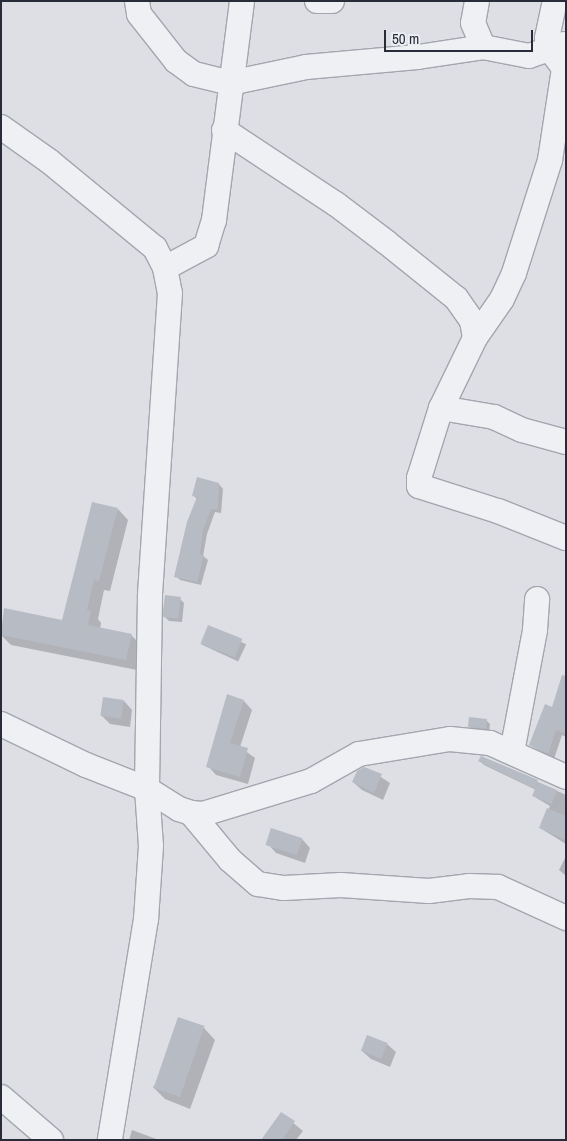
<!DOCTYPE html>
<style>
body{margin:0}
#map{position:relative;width:567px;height:1141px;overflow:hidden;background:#dddfe5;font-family:"Archivo Narrow",sans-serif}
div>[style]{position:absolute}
.shadow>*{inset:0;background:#0003;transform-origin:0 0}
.building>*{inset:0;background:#b7bbc4;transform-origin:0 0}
.roads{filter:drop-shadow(1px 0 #a3a6ae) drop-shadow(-1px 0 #a3a6ae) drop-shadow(0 1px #a3a6ae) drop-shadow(0 -1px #a3a6ae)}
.minor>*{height:24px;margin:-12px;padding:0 12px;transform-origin:12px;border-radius:12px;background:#eff0f4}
span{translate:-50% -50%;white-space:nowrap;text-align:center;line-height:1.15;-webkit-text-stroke:4px #ebeef3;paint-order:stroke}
.frame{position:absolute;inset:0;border:2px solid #282c39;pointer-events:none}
.scale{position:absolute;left:384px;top:30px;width:149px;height:22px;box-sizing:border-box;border:2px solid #282c39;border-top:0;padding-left:6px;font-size:15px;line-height:18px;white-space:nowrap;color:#282c39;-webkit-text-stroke:4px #ebeef3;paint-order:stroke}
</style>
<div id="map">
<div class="shadow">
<i style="clip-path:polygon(219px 484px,223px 489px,221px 513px,215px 512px,207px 534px,203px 556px,208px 560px,201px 585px,180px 580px,176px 576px,197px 499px,194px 496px)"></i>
<i style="clip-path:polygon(118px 509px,128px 520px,110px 591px,104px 590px,98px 619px,101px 623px,100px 629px,131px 635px,142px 646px,137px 670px,11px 645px,1px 635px,5px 610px,63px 621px)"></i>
<i style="clip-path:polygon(180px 599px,184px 603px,182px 622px,169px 621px,165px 617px)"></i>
<i style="left:209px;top:627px;width:41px;height:19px;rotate:25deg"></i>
<i style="clip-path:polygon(228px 696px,244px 701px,252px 710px,240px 747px,255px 758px,248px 784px,216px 775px,208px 766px)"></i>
<i style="clip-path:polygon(124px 701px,132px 710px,130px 727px,110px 724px,102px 716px)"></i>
<i style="clip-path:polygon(566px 703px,566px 737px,562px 735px,554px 759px,530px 745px,553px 708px)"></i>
<i style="clip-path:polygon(486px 720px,490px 724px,489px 732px,474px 731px,470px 727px)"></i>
<i style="clip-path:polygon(482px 757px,566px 795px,566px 844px,540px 828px,550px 806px,533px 796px,536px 790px,484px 765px,480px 761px)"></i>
<i style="clip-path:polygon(367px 768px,390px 783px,383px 800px,362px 790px,353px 782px,358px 772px)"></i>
<i style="clip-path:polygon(272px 830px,302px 839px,310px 848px,305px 863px,276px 853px,268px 844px)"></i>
<i style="clip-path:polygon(566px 856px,566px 876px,559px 870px)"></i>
<i style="clip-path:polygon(203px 1027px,215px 1040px,190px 1109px,165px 1099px,153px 1087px)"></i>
<i style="clip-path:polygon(387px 1044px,396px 1052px,390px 1067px,371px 1059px,362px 1051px)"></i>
<i style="clip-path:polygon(281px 1113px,303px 1131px,296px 1140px,271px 1140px)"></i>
<i style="clip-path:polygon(132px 1130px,159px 1140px,129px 1140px)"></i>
</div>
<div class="building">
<i style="clip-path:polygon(197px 477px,219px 483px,218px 509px,211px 509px,203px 530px,200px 554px,204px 555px,197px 582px,174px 577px,187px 522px,197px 497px,192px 496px)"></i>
<i style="clip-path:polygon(92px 502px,118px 508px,99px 581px,94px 580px,87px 610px,91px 611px,88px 625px,132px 634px,126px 660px,1px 635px,4px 608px,62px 620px)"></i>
<i style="left:165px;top:595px;width:16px;height:22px;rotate:7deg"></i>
<i style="left:208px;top:625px;width:37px;height:20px;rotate:22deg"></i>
<i style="clip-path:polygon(562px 675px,566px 676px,566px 734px,556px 730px,548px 754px,529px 745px,545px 704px,552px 707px)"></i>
<i style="clip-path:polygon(227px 694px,244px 700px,230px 743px,248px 748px,240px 777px,206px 767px)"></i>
<i style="left:103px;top:697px;width:21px;height:19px;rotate:8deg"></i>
<i style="left:469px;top:717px;width:18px;height:10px;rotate:6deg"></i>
<i style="clip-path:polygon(481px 756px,538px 780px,535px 789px,478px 761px)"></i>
<i style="clip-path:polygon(364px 767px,382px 774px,374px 793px,352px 782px,357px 771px)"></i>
<i style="left:538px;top:782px;width:21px;height:15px;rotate:23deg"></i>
<i style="clip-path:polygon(547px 808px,566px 816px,566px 840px,539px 828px)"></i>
<i style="left:271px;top:828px;width:33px;height:18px;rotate:18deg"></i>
<i style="left:178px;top:1017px;width:28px;height:75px;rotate:19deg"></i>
<i style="left:367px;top:1035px;width:22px;height:17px;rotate:21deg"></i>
<i style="clip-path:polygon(281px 1112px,295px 1121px,282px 1140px,261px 1140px)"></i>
</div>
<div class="roads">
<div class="minor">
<i style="left:137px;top:1px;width:13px;rotate:81deg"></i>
<i style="left:139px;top:14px;width:60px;rotate:51.8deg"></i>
<i style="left:176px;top:61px;width:22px;rotate:36deg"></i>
<i style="left:194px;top:74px;width:37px;rotate:14deg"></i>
<i style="left:230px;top:83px;width:78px;rotate:-11.9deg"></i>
<i style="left:306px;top:67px;width:112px;rotate:-5.1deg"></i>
<i style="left:418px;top:57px;width:66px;rotate:-8.7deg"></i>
<i style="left:317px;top:1px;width:15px"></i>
<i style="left:477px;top:1px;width:22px;rotate:100deg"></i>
<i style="left:473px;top:23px;width:26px;rotate:67deg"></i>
<i style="left:483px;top:47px;width:47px;rotate:11.1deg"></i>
<i style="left:529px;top:56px;width:37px;rotate:-19deg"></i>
<i style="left:1px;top:127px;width:59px;rotate:35.3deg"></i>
<i style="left:49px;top:161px;width:137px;rotate:39.4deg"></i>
<i style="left:155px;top:248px;width:22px;rotate:63deg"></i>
<i style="left:165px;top:268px;width:25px;rotate:79deg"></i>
<i style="left:170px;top:293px;width:304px;rotate:93.8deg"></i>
<i style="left:150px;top:596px;width:193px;rotate:90.9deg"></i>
<i style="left:147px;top:789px;width:57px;rotate:86deg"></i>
<i style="left:151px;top:846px;width:73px;rotate:93.9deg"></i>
<i style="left:146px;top:919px;width:224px;rotate:99.3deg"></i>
<i style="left:224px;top:130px;width:134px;rotate:33.5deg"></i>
<i style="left:336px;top:204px;width:63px;rotate:37.2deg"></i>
<i style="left:386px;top:242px;width:90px;rotate:38.7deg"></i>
<i style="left:456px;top:298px;width:28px;rotate:55deg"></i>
<i style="left:472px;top:321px;width:17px;rotate:80deg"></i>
<i style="left:475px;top:338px;width:78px;rotate:115.9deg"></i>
<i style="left:441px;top:408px;width:73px;rotate:107.4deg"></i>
<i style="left:419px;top:478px;width:8px;rotate:90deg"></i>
<i style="left:419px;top:486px;width:83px;rotate:17.6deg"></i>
<i style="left:498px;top:511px;width:73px;rotate:21.7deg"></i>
<i style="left:165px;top:268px;width:47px;rotate:-28.2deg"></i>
<i style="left:206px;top:246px;width:27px;rotate:-73deg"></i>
<i style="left:214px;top:220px;width:221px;rotate:-82.7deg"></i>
<i style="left:475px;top:338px;width:47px;rotate:-55.3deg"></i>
<i style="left:502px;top:299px;width:29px;rotate:-65deg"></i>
<i style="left:514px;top:273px;width:119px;rotate:-72.3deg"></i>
<i style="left:550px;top:160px;width:93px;rotate:-81.3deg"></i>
<i style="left:564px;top:68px;width:25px;rotate:-127deg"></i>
<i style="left:549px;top:48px;width:10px;rotate:-101deg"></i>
<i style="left:547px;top:38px;width:38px;rotate:-78deg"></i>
<i style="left:441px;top:408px;width:54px;rotate:9.6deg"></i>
<i style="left:494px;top:417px;width:31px;rotate:25deg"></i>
<i style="left:522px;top:430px;width:46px;rotate:15.3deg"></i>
<i style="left:1px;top:724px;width:94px;rotate:25.8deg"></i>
<i style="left:86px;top:765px;width:66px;rotate:21.5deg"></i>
<i style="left:147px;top:789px;width:38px;rotate:32deg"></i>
<i style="left:179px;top:809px;width:13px;rotate:18deg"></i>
<i style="left:191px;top:813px;width:12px;rotate:5deg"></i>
<i style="left:203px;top:814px;width:113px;rotate:-17deg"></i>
<i style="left:311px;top:781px;width:55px;rotate:-29.4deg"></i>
<i style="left:359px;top:754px;width:92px;rotate:-9.4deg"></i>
<i style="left:450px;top:739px;width:40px;rotate:5.7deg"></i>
<i style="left:490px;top:743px;width:83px;rotate:24.1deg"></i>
<i style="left:512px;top:752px;width:124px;rotate:-79.3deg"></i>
<i style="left:535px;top:630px;width:31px;rotate:-86deg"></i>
<i style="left:191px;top:813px;width:61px;rotate:50.3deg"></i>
<i style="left:230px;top:860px;width:37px;rotate:41deg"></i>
<i style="left:258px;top:884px;width:26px;rotate:9deg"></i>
<i style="left:284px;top:888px;width:57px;rotate:-3deg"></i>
<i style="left:341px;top:885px;width:88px;rotate:3.9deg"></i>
<i style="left:429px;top:891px;width:40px;rotate:-7.1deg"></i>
<i style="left:469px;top:886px;width:29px;rotate:2deg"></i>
<i style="left:498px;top:887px;width:75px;rotate:24.5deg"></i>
<i style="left:1px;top:1097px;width:66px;rotate:40.7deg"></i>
</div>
</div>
<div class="frame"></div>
<div class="scale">50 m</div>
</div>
